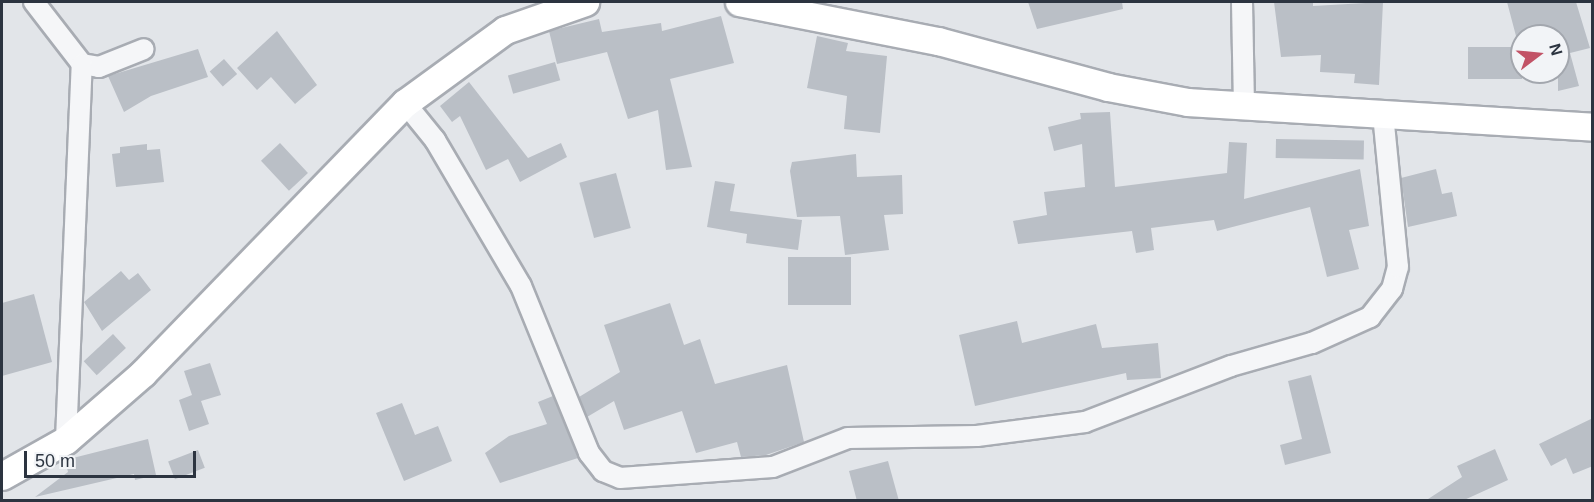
<!DOCTYPE html>
<style>
body{margin:0}
#map{position:relative;width:1594px;height:502px;overflow:hidden;background:#e2e5e9;font-family:Helvetica,sans-serif}
div>[style]{position:absolute}
.building>*{inset:0;background:#babfc6;transform-origin:0 0}
.roads{filter:drop-shadow(2px 0 #a8acb3) drop-shadow(-2px 0 #a8acb3) drop-shadow(0 2px #a8acb3) drop-shadow(0 -2px #a8acb3)}
.minor>*{height:20px;margin:-10px;padding:0 10px;transform-origin:10px;border-radius:10px;background:#f5f6f8}
.secondary>*{height:27px;margin:-13.5px;padding:0 13.5px;transform-origin:13.5px;border-radius:13.5px;background:#fff}
span{translate:-50% -50%;white-space:nowrap;text-align:center;line-height:1.15;-webkit-text-stroke:6px #f2f4f7;paint-order:stroke}
.frame{position:absolute;inset:0;border:3px solid #2c3440;pointer-events:none}
.north{position:absolute;left:1510px;top:24px;width:60px;height:60px;box-sizing:border-box;background:#f2f4f7;border:2px solid #a3a7ae;border-radius:50%;rotate:74deg;font-size:16px;font-weight:700;line-height:24px;text-align:center;color:#2c3440}
.north::after{content:'';display:block;margin:auto;width:21px;height:27px;background:#c25367;clip-path:polygon(50% 0,100% 100%,50% 72%,0 100%)}
.scale{position:absolute;left:24px;top:451px;width:172px;height:27px;box-sizing:border-box;border:3px solid #2c3440;border-top:0;padding-left:8px;font-size:18px;line-height:21px;white-space:nowrap;color:#2c3440;-webkit-text-stroke:4px #f2f4f7;paint-order:stroke}
</style>
<div id="map">
<div class="building">
<i style="clip-path:polygon(1028px 2px,1122px 2px,1123px 9px,1037px 29px)"></i>
<i style="clip-path:polygon(1274px 2px,1313px 2px,1313px 6px,1383px 2px,1379px 85px,1354px 83px,1355px 74px,1320px 72px,1321px 55px,1281px 57px)"></i>
<i style="clip-path:polygon(1507px 2px,1576px 2px,1590px 48px,1570px 53px,1579px 86px,1558px 91px,1558px 36px,1516px 36px)"></i>
<i style="clip-path:polygon(721px 16px,734px 63px,670px 79px,692px 167px,666px 170px,658px 110px,628px 119px,607px 52px,557px 64px,549px 31px,599px 19px,602px 32px,661px 23px,662px 31px)"></i>
<i style="clip-path:polygon(277px 31px,317px 85px,295px 104px,271px 77px,257px 90px,237px 68px)"></i>
<i style="clip-path:polygon(817px 36px,848px 43px,846px 51px,887px 56px,880px 133px,844px 129px,847px 96px,807px 88px)"></i>
<i style="left:1522px;top:47px;width:32px;height:54px;rotate:90deg"></i>
<i style="clip-path:polygon(198px 49px,208px 77px,151px 96px,124px 112px,108px 76px)"></i>
<i style="left:224px;top:59px;width:20px;height:19px;rotate:49deg"></i>
<i style="left:555px;top:62px;width:19px;height:49px;rotate:74deg"></i>
<i style="clip-path:polygon(469px 82px,528px 158px,561px 143px,567px 157px,520px 182px,508px 159px,486px 170px,460px 116px,452px 122px,440px 106px)"></i>
<i style="clip-path:polygon(1110px 112px,1115px 187px,1227px 173px,1229px 142px,1247px 143px,1244px 199px,1360px 169px,1369px 226px,1349px 230px,1359px 269px,1327px 277px,1310px 207px,1217px 231px,1214px 220px,1151px 228px,1154px 250px,1136px 253px,1132px 231px,1018px 244px,1013px 221px,1047px 215px,1044px 192px,1085px 187px,1082px 144px,1054px 151px,1048px 127px,1081px 119px,1080px 113px)"></i>
<i style="left:1276px;top:139px;width:88px;height:19px;rotate:1deg"></i>
<i style="left:280px;top:143px;width:41px;height:26px;rotate:47deg"></i>
<i style="clip-path:polygon(147px 144px,147px 150px,160px 149px,164px 182px,116px 187px,112px 154px,120px 153px,120px 147px)"></i>
<i style="clip-path:polygon(856px 154px,857px 177px,902px 175px,903px 214px,884px 215px,889px 250px,845px 255px,840px 216px,797px 217px,790px 171px,792px 162px)"></i>
<i style="clip-path:polygon(1436px 169px,1442px 194px,1452px 192px,1457px 216px,1408px 227px,1401px 178px)"></i>
<i style="left:616px;top:173px;width:57px;height:38px;rotate:75deg"></i>
<i style="clip-path:polygon(715px 181px,735px 184px,730px 211px,802px 220px,798px 250px,746px 243px,747px 234px,707px 227px)"></i>
<i style="left:788px;top:257px;width:63px;height:48px"></i>
<i style="clip-path:polygon(121px 271px,129px 280px,138px 273px,151px 290px,102px 331px,84px 302px)"></i>
<i style="clip-path:polygon(34px 294px,52px 362px,2px 376px,2px 303px)"></i>
<i style="clip-path:polygon(670px 303px,684px 345px,700px 339px,715px 384px,787px 365px,804px 442px,766px 455px,741px 457px,737px 442px,696px 453px,682px 411px,624px 430px,614px 401px,587px 417px,579px 397px,620px 372px,604px 325px)"></i>
<i style="clip-path:polygon(1017px 321px,1022px 343px,1096px 324px,1102px 348px,1158px 343px,1161px 378px,1127px 380px,1126px 373px,975px 406px,959px 335px)"></i>
<i style="left:113px;top:334px;width:19px;height:40px;rotate:47deg"></i>
<i style="clip-path:polygon(210px 363px,221px 395px,201px 401px,209px 424px,189px 431px,179px 400px,192px 395px,184px 371px)"></i>
<i style="clip-path:polygon(1311px 375px,1331px 453px,1285px 465px,1280px 445px,1302px 439px,1288px 381px)"></i>
<i style="clip-path:polygon(553px 396px,578px 458px,500px 483px,485px 453px,509px 436px,547px 424px,538px 402px)"></i>
<i style="clip-path:polygon(402px 403px,415px 435px,438px 426px,452px 461px,404px 481px,376px 413px)"></i>
<i style="clip-path:polygon(1593px 418px,1593px 466px,1573px 474px,1566px 458px,1551px 466px,1539px 444px)"></i>
<i style="clip-path:polygon(148px 439px,156px 475px,135px 480px,134px 474px,35px 497px,68px 472px,65px 460px)"></i>
<i style="clip-path:polygon(1495px 449px,1508px 480px,1462px 501px,1425px 501px,1462px 477px,1457px 466px)"></i>
<i style="left:198px;top:450px;width:19px;height:32px;rotate:69deg"></i>
<i style="clip-path:polygon(888px 461px,899px 501px,857px 501px,849px 471px)"></i>
</div>
<div class="roads">
<div class="minor">
<i style="left:34px;top:2px;width:78px;rotate:52.3deg"></i>
<i style="left:82px;top:64px;width:17px;rotate:10deg"></i>
<i style="left:99px;top:67px;width:48px;rotate:-21.8deg"></i>
<i style="left:1242px;top:2px;width:106px;rotate:88.9deg"></i>
<i style="left:405px;top:103px;width:48px;rotate:51deg"></i>
<i style="left:435px;top:140px;width:169px;rotate:59.5deg"></i>
<i style="left:521px;top:286px;width:180px;rotate:67.8deg"></i>
<i style="left:589px;top:453px;width:23px;rotate:52deg"></i>
<i style="left:603px;top:471px;width:18px;rotate:22deg"></i>
<i style="left:620px;top:478px;width:153px;rotate:-4.1deg"></i>
<i style="left:773px;top:467px;width:80px;rotate:-21.1deg"></i>
<i style="left:848px;top:438px;width:129px;rotate:-0.9deg"></i>
<i style="left:977px;top:436px;width:109px;rotate:-7.4deg"></i>
<i style="left:1085px;top:422px;width:156px;rotate:-21deg"></i>
<i style="left:1231px;top:366px;width:84px;rotate:-15.9deg"></i>
<i style="left:1312px;top:343px;width:64px;rotate:-24.1deg"></i>
<i style="left:1370px;top:317px;width:36px;rotate:-52deg"></i>
<i style="left:1392px;top:289px;width:23px;rotate:-75deg"></i>
<i style="left:1398px;top:267px;width:154px;rotate:-95.6deg"></i>
<i style="left:66px;top:440px;width:376px;rotate:-87.6deg"></i>
</div>
<div class="secondary">
<i style="left:739px;top:2px;width:203px;rotate:11.1deg"></i>
<i style="left:938px;top:41px;width:176px;rotate:15.1deg"></i>
<i style="left:1108px;top:87px;width:81px;rotate:10.6deg"></i>
<i style="left:1188px;top:102px;width:405px;rotate:3.5deg"></i>
<i style="left:2px;top:476px;width:73px;rotate:-29.4deg"></i>
<i style="left:66px;top:440px;width:102px;rotate:-41deg"></i>
<i style="left:143px;top:373px;width:376px;rotate:-45.9deg"></i>
<i style="left:405px;top:103px;width:124px;rotate:-36.1deg"></i>
<i style="left:505px;top:30px;width:85px;rotate:-19.3deg"></i>
</div>
</div>
<div class="frame"></div>
<div class="north">N</div>
<div class="scale">50 m</div>
</div>
